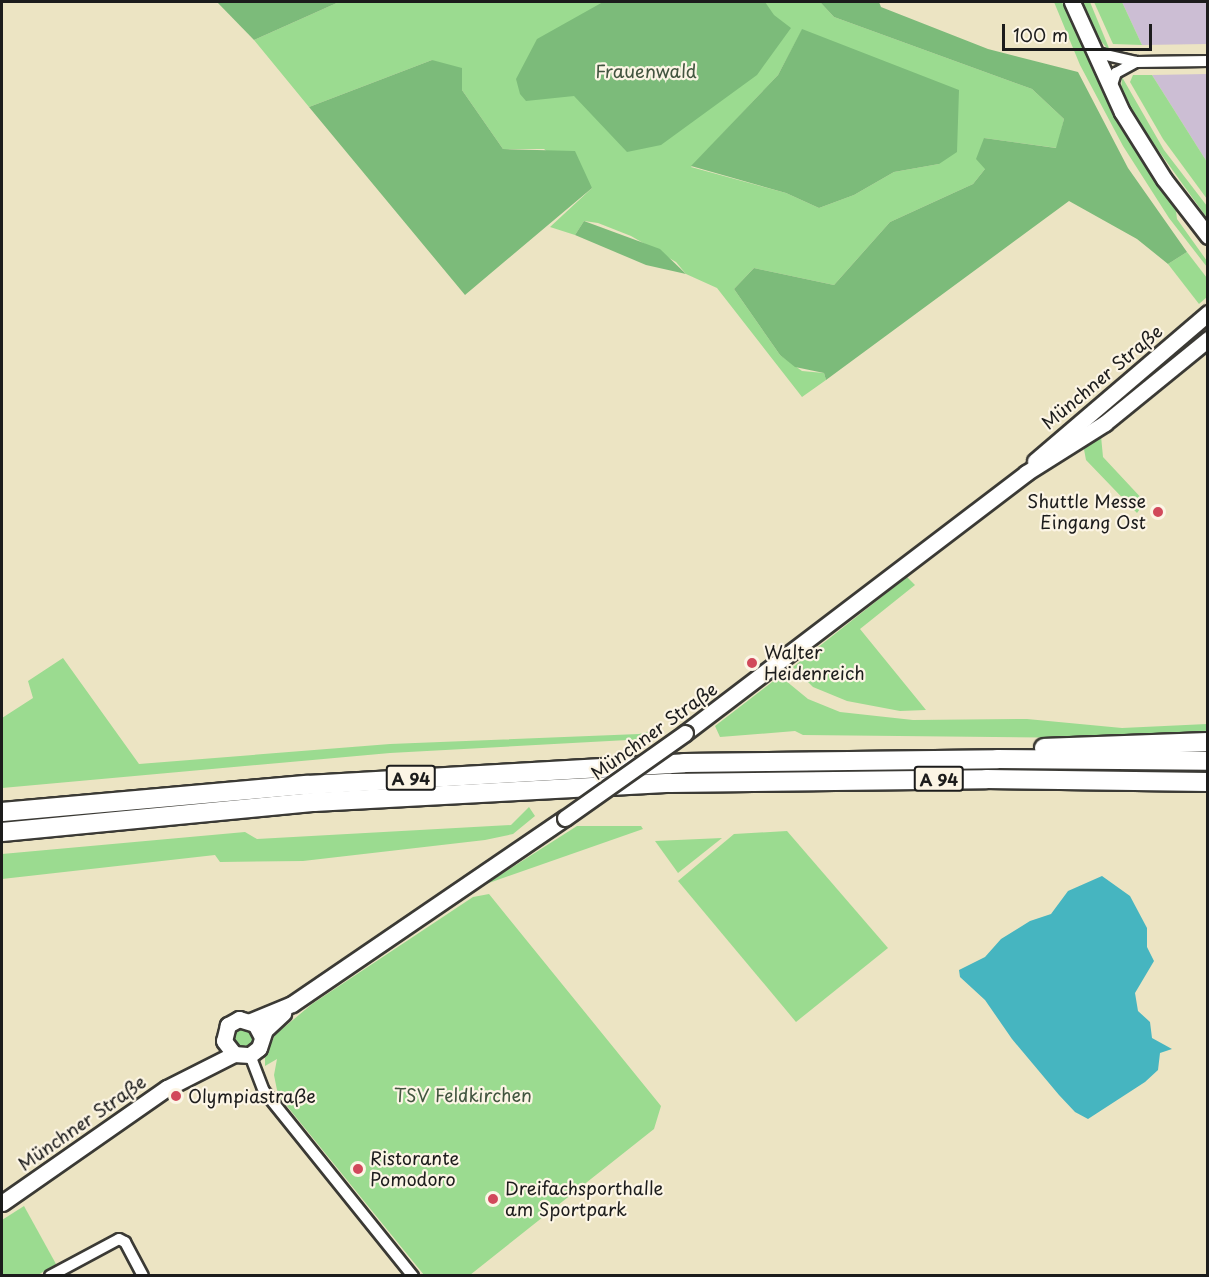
<!DOCTYPE html>
<meta charset="utf-8">
<style>
body{margin:0}
#map{position:relative;width:1209px;height:1277px;overflow:hidden;background:#ece4c3;font-family:"Playpen Sans",sans-serif}
div>[style]{position:absolute}
.industrial>*{inset:0;background:#ccbed4}
.green>*{inset:0;background:#9bdb90}
.round{border-radius:50%}
.forest>*{inset:0;background:#7cbb7a}
.water>*{inset:0;background:#46b5c0}
.roads{filter:drop-shadow(2px 0 #3b3a35) drop-shadow(-2px 0 #3b3a35) drop-shadow(0 2px #3b3a35) drop-shadow(0 -2px #3b3a35)}
.street>*{height:10px;margin:-5px;padding:0 5px;transform-origin:5px;border-radius:5px;background:#fff}
.secondary>*{height:15px;margin:-7.5px;padding:0 7.5px;transform-origin:7.5px;border-radius:7.5px;background:#fff}
.highway>*{height:18px;margin:-9px;padding:0 9px;transform-origin:9px;border-radius:9px;background:#fff}
.bridges{filter:drop-shadow(2px 0 #3b3a35) drop-shadow(-2px 0 #3b3a35) drop-shadow(0 2px #3b3a35) drop-shadow(0 -2px #3b3a35)}
.secondary-bridge>*{height:15px;margin:-7.5px;padding:0 7.5px;transform-origin:7.5px;border-radius:7.5px;background:#fff}
.dots>*{width:16px;height:16px;translate:-50% -50%;box-sizing:border-box;border:3px solid #fcf5e5;border-radius:50%}
span{translate:-50% -50%;white-space:nowrap;text-align:center;line-height:1.15;-webkit-text-stroke:4.5px #fcf5e5;paint-order:stroke}
.shield-label span{padding:2px 4px;background:#fcf5e5;border:2px solid;border-radius:4px;-webkit-text-stroke-width:0}
.shield-label{font-size:16px;color:#1c1c1c;font-weight:700}
.park-label{font-size:18px;color:#42553f}
.street-label{font-size:18px;color:#1c1c1c}
.poi-label{font-size:18px;color:#1c1c1c}
.right{translate:-100% -50%;text-align:right}
.left{translate:0 -50%;text-align:left}
.frame{position:absolute;inset:0;border:3px solid #1c1c1c;pointer-events:none}
.scale{position:absolute;left:1002px;top:24px;width:150px;height:27px;box-sizing:border-box;border:3px solid #1c1c1c;border-top:0;padding-left:8px;font-size:18px;line-height:21px;white-space:nowrap;color:#1c1c1c;-webkit-text-stroke:4px #fcf5e5;paint-order:stroke}
</style>
<div id="map">
<div class="industrial">
<i style="clip-path:polygon(1122px 2px,1207px 2px,1207px 44px,1142px 45px)"></i>
<i style="clip-path:polygon(1207px 74px,1207px 162px,1152px 75px)"></i>
</div>
<div class="green">
<i style="clip-path:polygon(evenodd,339px 2px,820px 2px,834px 17px,1032px 89px,1064px 119px,1057px 148px,984px 138px,985px 169px,973px 184px,890px 222px,834px 285px,754px 268px,734px 289px,780px 355px,802px 371px,824px 373px,826px 380px,802px 397px,717px 288px,686px 274px,676px 262px,631px 236px,598px 223px,584px 221px,575px 235px,550px 227px,592px 188px,544px 149px,503px 149px,462px 90px,432px 60px,309px 107px,254px 40px,339px 2px,802px 30px,939px 164px,894px 172px,854px 195px,819px 208px,786px 193px,691px 167px,778px 75px,802px 30px)"></i>
<i style="clip-path:polygon(1054px 2px,1062px 2px,1115px 118px,1176px 211px,1177px 219px,1207px 261px,1207px 267px,1169px 218px,1123px 146px,1080px 65px)"></i>
<i style="clip-path:polygon(1082px 2px,1090px 2px,1111px 53px,1095px 34px)"></i>
<i style="clip-path:polygon(1094px 2px,1122px 2px,1142px 45px,1113px 44px)"></i>
<i style="clip-path:polygon(1133px 75px,1152px 75px,1207px 162px,1207px 199px,1163px 139px,1130px 82px)"></i>
<i style="clip-path:polygon(1122px 77px,1164px 150px,1207px 206px,1207px 218px,1143px 129px,1121px 90px)"></i>
<i style="clip-path:polygon(1187px 252px,1207px 278px,1207px 297px,1199px 304px,1168px 264px)"></i>
<i style="clip-path:polygon(1207px 321px,1207px 326px,1086px 430px,1081px 430px)"></i>
<i style="clip-path:polygon(1101px 436px,1103px 457px,1145px 502px,1137px 513px,1086px 460px,1083px 444px)"></i>
<i style="clip-path:polygon(907px 577px,915px 585px,860px 629px,926px 710px,900px 711px,847px 701px,813px 687px,793px 667px)"></i>
<i style="clip-path:polygon(63px 658px,139px 764px,390px 744px,639px 734px,657px 729px,660px 733px,646px 739px,390px 753px,2px 788px,2px 718px,33px 698px,28px 681px)"></i>
<i style="clip-path:polygon(780px 676px,808px 699px,840px 712px,913px 720px,1027px 719px,1122px 728px,1207px 724px,1208px 733px,1094px 738px,803px 735px,795px 731px,720px 737px,715px 726px)"></i>
<i style="clip-path:polygon(529px 807px,535px 816px,513px 834px,485px 840px,303px 861px,220px 862px,215px 855px,2px 879px,2px 854px,245px 832px,257px 839px,511px 825px)"></i>
<i style="clip-path:polygon(577px 826px,641px 826px,643px 829px,486px 884px)"></i>
<i style="clip-path:polygon(787px 831px,888px 948px,796px 1022px,678px 881px,734px 834px)"></i>
<i style="clip-path:polygon(722px 838px,678px 873px,655px 841px)"></i>
<i style="clip-path:polygon(489px 894px,661px 1106px,654px 1129px,470px 1275px,424px 1275px,278px 1095px,274px 1075px,277px 1059px,265px 1066px,265px 1057px,275px 1035px,312px 1004px,473px 897px)"></i>
<i class="round" style="left:232px;top:1026px;width:22px;height:22px"></i>
<i style="clip-path:polygon(24px 1206px,56px 1264px,38px 1275px,2px 1275px,2px 1220px)"></i>
</div>
<div class="forest">
<i style="clip-path:polygon(217px 2px,339px 2px,254px 40px)"></i>
<i style="clip-path:polygon(603px 2px,765px 2px,774px 15px,791px 28px,757px 75px,661px 145px,627px 152px,574px 96px,526px 101px,520px 94px,516px 79px,537px 39px)"></i>
<i style="clip-path:polygon(820px 2px,879px 2px,881px 7px,988px 49px,1078px 72px,1128px 168px,1187px 252px,1168px 264px,1137px 239px,1069px 201px,826px 380px,824px 373px,795px 367px,780px 355px,734px 289px,754px 268px,834px 285px,890px 222px,973px 184px,985px 169px,976px 159px,984px 138px,1056px 148px,1064px 119px,1032px 89px,834px 17px)"></i>
<i style="clip-path:polygon(802px 29px,959px 90px,957px 152px,939px 164px,894px 172px,854px 195px,819px 208px,786px 193px,691px 166px,778px 75px)"></i>
<i style="clip-path:polygon(432px 60px,462px 68px,462px 90px,503px 149px,575px 151px,592px 188px,465px 295px,309px 107px)"></i>
<i style="clip-path:polygon(584px 221px,660px 249px,686px 274px,646px 265px,575px 235px)"></i>
</div>
<div class="water">
<i style="clip-path:polygon(1102px 876px,1130px 896px,1147px 928px,1147px 947px,1154px 961px,1135px 993px,1138px 1011px,1150px 1022px,1152px 1038px,1172px 1049px,1160px 1053px,1158px 1070px,1145px 1082px,1088px 1119px,1075px 1112px,1059px 1095px,1012px 1039px,985px 1000px,960px 977px,959px 970px,985px 957px,1001px 939px,1030px 921px,1051px 914px,1068px 891px)"></i>
</div>
<div class="roads">
<div class="street">
<i style="left:1093px;top:52px;width:44px;rotate:13.1deg"></i>
<i style="left:1136px;top:62px;width:72px;rotate:-0.8deg"></i>
<i style="left:1111px;top:88px;width:16px;rotate:-72deg"></i>
<i style="left:1116px;top:73px;width:23px;rotate:-29deg"></i>
<i style="left:250px;top:1055px;width:39px;rotate:69deg"></i>
<i style="left:264px;top:1091px;width:238px;rotate:51.2deg"></i>
<i style="left:50px;top:1276px;width:78px;rotate:-28.2deg"></i>
<i style="left:119px;top:1239px;width:7px;rotate:27deg"></i>
<i style="left:125px;top:1242px;width:38px;rotate:62deg"></i>
</div>
<div class="secondary">
<i style="left:1072px;top:2px;width:121px;rotate:65.6deg"></i>
<i style="left:1122px;top:112px;width:79px;rotate:57.9deg"></i>
<i style="left:1164px;top:179px;width:72px;rotate:52.3deg"></i>
<i style="left:1035px;top:461px;width:228px;rotate:-40.5deg"></i>
<i style="left:685px;top:733px;width:429px;rotate:-37.3deg"></i>
<i style="left:1026px;top:473px;width:93px;rotate:-32.3deg"></i>
<i style="left:1105px;top:423px;width:133px;rotate:-39.2deg"></i>
<i style="left:251px;top:1021px;width:44px;rotate:-22.5deg"></i>
<i style="left:292px;top:1004px;width:330px;rotate:-34.3deg"></i>
<i style="left:262px;top:1037px;width:15px;rotate:-118deg"></i>
<i style="left:255px;top:1024px;width:17px;rotate:-163deg"></i>
<i style="left:239px;top:1019px;width:13px;rotate:151deg"></i>
<i style="left:228px;top:1025px;width:16px;rotate:104deg"></i>
<i style="left:224px;top:1041px;width:16px;rotate:52deg"></i>
<i style="left:234px;top:1054px;width:16px;rotate:4deg"></i>
<i style="left:250px;top:1055px;width:11px;rotate:-38deg"></i>
<i style="left:259px;top:1048px;width:19px;rotate:-72deg"></i>
<i style="left:265px;top:1030px;width:25px;rotate:-43deg"></i>
<i style="left:2px;top:1203px;width:201px;rotate:-34.9deg"></i>
<i style="left:167px;top:1088px;width:75px;rotate:-26.9deg"></i>
</div>
<div class="highway">
<i style="left:1044px;top:748px;width:164px;rotate:-2.1deg"></i>
<i style="left:2px;top:812px;width:306px;rotate:-5.1deg"></i>
<i style="left:307px;top:785px;width:378px;rotate:-3.3deg"></i>
<i style="left:684px;top:763px;width:313px;rotate:-0.7deg"></i>
<i style="left:997px;top:759px;width:211px;rotate:0.5deg"></i>
<i style="left:2px;top:832px;width:313px;rotate:-5.5deg"></i>
<i style="left:314px;top:802px;width:357px;rotate:-3.1deg"></i>
<i style="left:670px;top:783px;width:316px;rotate:-0.7deg"></i>
<i style="left:986px;top:779px;width:222px;rotate:0.8deg"></i>
</div>
</div>
<div class="bridges">
<div class="secondary-bridge">
<i style="left:565px;top:818px;width:147px;rotate:-35.3deg"></i>
</div>
</div>
<div class="dots">
<i style="left:1158px;top:512px;background:#d1495b"></i>
<i style="left:752px;top:663px;background:#d1495b"></i>
<i style="left:176px;top:1096px;background:#d1495b"></i>
<i style="left:358px;top:1169px;background:#d1495b"></i>
<i style="left:493px;top:1199px;background:#d1495b"></i>
</div>
<div class="shield-label">
<span style="left:411px;top:778px">A 94</span>
<span style="left:939px;top:779px">A 94</span>
</div>
<div class="park-label">
<span style="left:646px;top:71px">Frauenwald</span>
<span style="left:463px;top:1095px">TSV Feldkirchen</span>
</div>
<div class="street-label">
<span style="left:1102px;top:377px;rotate:-40deg">Münchner Straße</span>
<span style="left:654px;top:731px;rotate:-36deg">Münchner Straße</span>
<span style="left:82px;top:1123px;rotate:-35deg">Münchner Straße</span>
</div>
<div class="poi-label">
<span class="right" style="left:1146px;top:512px">Shuttle Messe<br>Eingang Ost</span>
<span class="left" style="left:764px;top:663px">Walter<br>Heidenreich</span>
<span class="left" style="left:188px;top:1096px">Olympiastraße</span>
<span class="left" style="left:370px;top:1169px">Ristorante<br>Pomodoro</span>
<span class="left" style="left:505px;top:1199px">Dreifachsporthalle<br>am Sportpark</span>
</div>
<div class="frame"></div>
<div class="scale">100 m</div>
</div>
